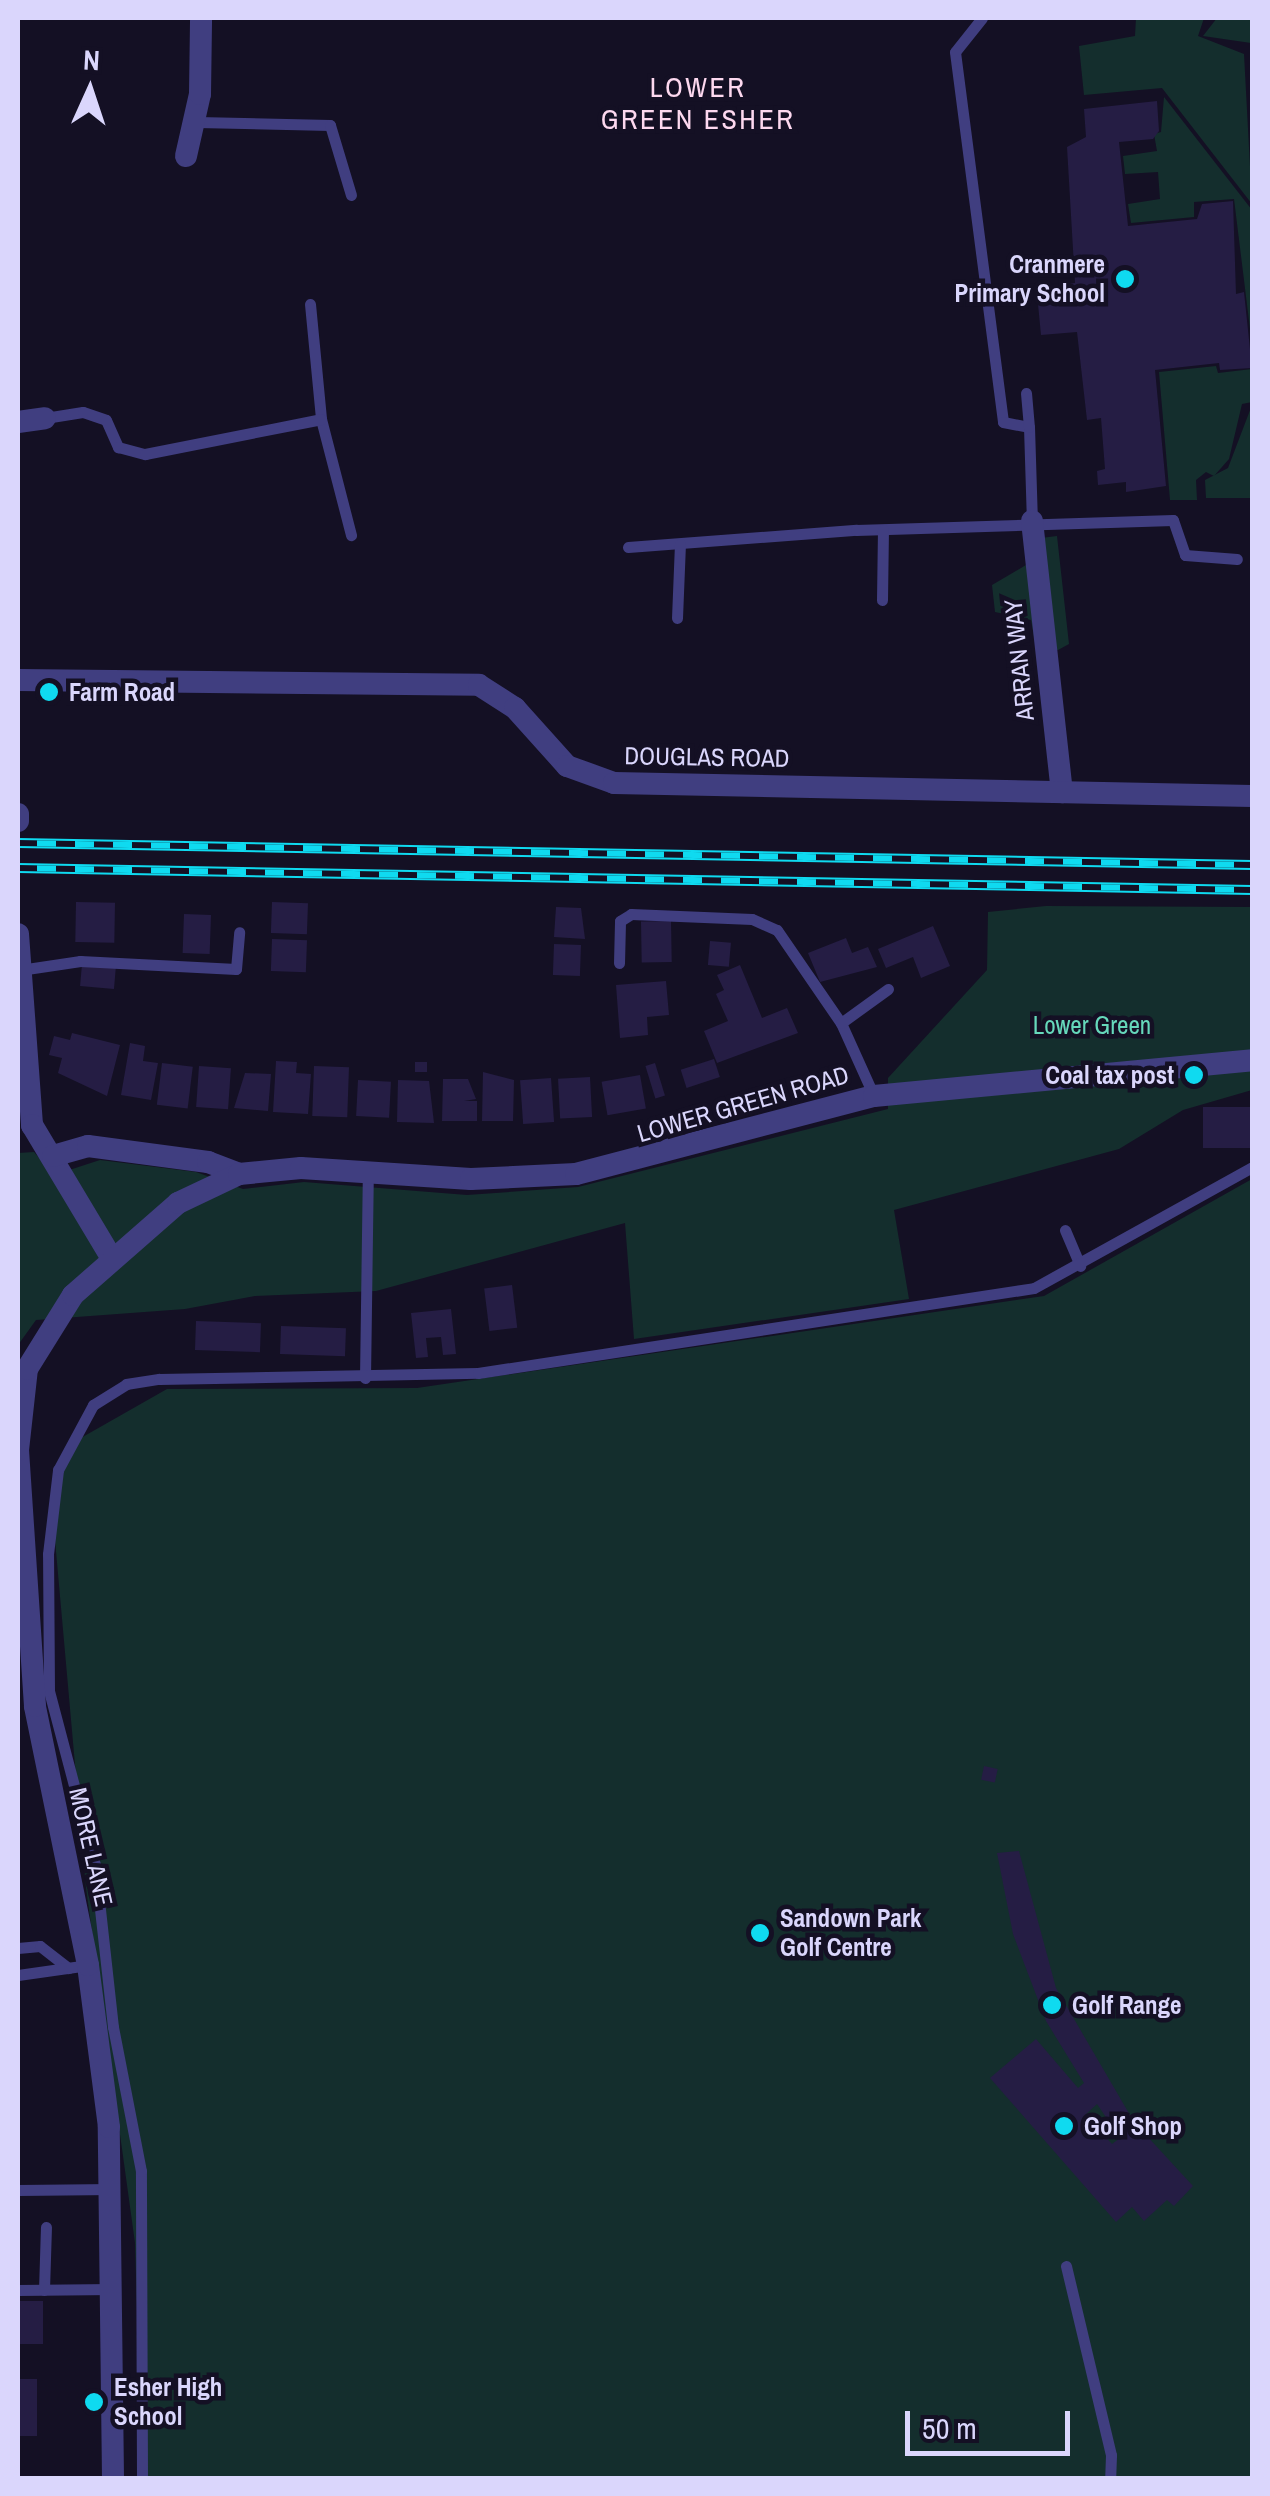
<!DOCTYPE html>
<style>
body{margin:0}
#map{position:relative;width:1270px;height:2496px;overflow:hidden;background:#141024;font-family:"Archivo Narrow",sans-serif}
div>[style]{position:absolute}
.green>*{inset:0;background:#142e2d}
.building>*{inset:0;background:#251d44;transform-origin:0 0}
.service>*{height:11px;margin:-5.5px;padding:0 5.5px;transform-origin:5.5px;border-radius:5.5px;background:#403e80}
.minor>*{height:22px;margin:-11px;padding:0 11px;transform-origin:11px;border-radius:11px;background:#403e80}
.rail>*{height:10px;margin-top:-5px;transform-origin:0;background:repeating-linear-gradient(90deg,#141024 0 19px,#0fdaf0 0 38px);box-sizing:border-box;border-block:2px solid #0fdaf0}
.dots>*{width:28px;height:28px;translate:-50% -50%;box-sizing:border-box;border:5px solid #141024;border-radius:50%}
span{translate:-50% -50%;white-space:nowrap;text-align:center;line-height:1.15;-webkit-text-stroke:9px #141024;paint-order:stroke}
.poi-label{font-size:25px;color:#dad6fc;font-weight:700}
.right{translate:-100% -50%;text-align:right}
.left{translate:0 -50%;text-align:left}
.street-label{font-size:25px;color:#dad6fc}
.park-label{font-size:25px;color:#66d8bb}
.neighbourhood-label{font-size:28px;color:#fdd8ef;letter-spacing:2.5px}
.frame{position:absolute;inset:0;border:20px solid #dad6fc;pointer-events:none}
.north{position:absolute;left:40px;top:40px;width:100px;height:100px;-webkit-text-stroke:8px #141024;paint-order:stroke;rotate:3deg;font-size:28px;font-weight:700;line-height:40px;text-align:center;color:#dad6fc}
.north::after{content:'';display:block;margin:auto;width:35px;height:45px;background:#dad6fc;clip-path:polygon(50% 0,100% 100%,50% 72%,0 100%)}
.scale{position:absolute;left:905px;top:2411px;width:165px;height:45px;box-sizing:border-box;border:5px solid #dad6fc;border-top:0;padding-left:12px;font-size:30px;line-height:35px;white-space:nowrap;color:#dad6fc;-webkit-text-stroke:8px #141024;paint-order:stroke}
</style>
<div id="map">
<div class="green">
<i style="clip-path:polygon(1136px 18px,1204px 18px,1198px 36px,1244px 54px,1252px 204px,1162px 88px,1084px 95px,1079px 46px,1135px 36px)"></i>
<i style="clip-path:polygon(1217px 18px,1252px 18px,1252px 94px,1251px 43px,1203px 36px)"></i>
<i style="clip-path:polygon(1164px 97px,1252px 210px,1252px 345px,1234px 199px,1194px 202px,1194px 217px,1131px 223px,1128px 204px,1160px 199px,1158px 172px,1125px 174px,1123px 156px,1157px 151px,1154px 134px,1161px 132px)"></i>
<i style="clip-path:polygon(1216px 366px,1218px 373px,1252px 369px,1252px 402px,1242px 404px,1229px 459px,1214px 476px,1206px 472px,1196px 480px,1197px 500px,1170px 500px,1159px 372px)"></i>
<i style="clip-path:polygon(1252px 405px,1252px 498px,1206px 498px,1205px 480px,1228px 468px)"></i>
<i style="clip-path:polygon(1057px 536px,1069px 644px,1058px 650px,1036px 648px,1031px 620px,995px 612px,992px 585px,1026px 565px,1041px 538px)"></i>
<i style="clip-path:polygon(1046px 906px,1252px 907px,1252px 1090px,1183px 1110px,1119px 1149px,894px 1210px,909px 1299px,634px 1339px,625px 1223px,376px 1291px,255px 1296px,185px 1309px,36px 1320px,18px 1345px,18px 1153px,34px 1152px,54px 1175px,100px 1160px,196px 1172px,243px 1189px,304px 1182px,467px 1195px,578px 1187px,888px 1109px,888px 1078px,987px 970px,988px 912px)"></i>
<i style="clip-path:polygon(1252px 1179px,1252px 2478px,142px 2478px,135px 2243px,86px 1888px,51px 1495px,65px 1447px,167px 1389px,417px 1388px,1044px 1296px)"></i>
</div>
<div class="building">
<i style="clip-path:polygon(1157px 101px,1159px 131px,1153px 139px,1119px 142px,1128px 226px,1197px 219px,1202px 204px,1233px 201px,1236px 294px,1244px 292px,1252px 368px,1220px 370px,1219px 363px,1155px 370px,1166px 486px,1126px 492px,1126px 482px,1098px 485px,1097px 471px,1105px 469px,1101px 418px,1087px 420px,1077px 332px,1041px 335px,1038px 304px,1047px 301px,1046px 287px,1075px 283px,1067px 147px,1086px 137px,1084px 109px)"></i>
<i style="left:76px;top:902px;width:39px;height:40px;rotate:1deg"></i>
<i style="left:272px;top:902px;width:36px;height:31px;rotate:2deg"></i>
<i style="clip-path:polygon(556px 907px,581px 908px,585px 939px,554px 937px)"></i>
<i style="left:184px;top:914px;width:27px;height:39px;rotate:2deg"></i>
<i style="left:671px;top:921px;width:41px;height:30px;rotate:89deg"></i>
<i style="clip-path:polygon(933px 926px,950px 966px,921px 978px,913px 957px,886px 968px,878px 949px)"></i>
<i style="clip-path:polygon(846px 938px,852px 953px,868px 947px,877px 967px,820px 982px,808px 953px)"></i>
<i style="left:272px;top:939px;width:35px;height:32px;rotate:2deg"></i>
<i style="left:710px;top:941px;width:21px;height:24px;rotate:5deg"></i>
<i style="left:554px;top:944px;width:27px;height:31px;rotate:2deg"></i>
<i style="left:82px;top:964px;width:34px;height:22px;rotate:5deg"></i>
<i style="clip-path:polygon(740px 965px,762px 1018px,787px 1008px,798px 1033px,717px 1063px,704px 1031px,728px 1021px,716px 994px,724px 990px,717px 975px)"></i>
<i style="clip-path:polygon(666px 981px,669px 1015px,647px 1017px,648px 1035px,620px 1038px,616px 985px)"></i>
<i style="clip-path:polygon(72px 1033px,120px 1045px,107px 1096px,58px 1073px,62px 1058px,49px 1055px,54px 1036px,70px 1040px)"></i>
<i style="clip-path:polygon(130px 1043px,145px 1046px,143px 1061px,158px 1063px,151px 1100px,121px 1095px)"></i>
<i style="left:714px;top:1059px;width:19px;height:35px;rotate:72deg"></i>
<i style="clip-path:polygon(276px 1061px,297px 1062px,296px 1073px,311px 1074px,308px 1114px,273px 1112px)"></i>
<i style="left:415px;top:1062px;width:12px;height:10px"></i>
<i style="left:162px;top:1063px;width:31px;height:42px;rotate:7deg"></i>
<i style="left:655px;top:1063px;width:34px;height:10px;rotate:73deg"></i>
<i style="left:199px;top:1066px;width:32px;height:41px;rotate:4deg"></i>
<i style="left:314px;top:1066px;width:35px;height:50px;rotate:2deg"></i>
<i style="clip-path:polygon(483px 1072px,514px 1080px,513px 1121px,482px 1121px)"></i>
<i style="clip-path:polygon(245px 1073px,271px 1074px,268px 1111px,234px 1108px)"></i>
<i style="left:640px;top:1075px;width:34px;height:39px;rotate:80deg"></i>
<i style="left:590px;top:1077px;width:40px;height:32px;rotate:87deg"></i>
<i style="left:551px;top:1078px;width:44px;height:31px;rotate:86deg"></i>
<i style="clip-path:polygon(443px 1079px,468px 1079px,476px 1099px,464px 1101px,477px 1101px,477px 1121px,442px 1121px)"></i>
<i style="left:358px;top:1080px;width:33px;height:36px;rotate:3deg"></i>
<i style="clip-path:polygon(398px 1080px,429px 1081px,434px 1123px,397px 1122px)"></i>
<i style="left:1252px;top:1107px;width:41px;height:49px;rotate:90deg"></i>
<i style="left:512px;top:1285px;width:43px;height:28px;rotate:83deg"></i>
<i style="clip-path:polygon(451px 1309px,456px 1354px,443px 1355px,441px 1337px,426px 1338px,428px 1357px,416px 1358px,411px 1313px)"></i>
<i style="left:196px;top:1321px;width:65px;height:29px;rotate:2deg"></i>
<i style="left:281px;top:1326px;width:65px;height:28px;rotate:2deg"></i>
<i style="left:984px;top:1766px;width:14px;height:14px;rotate:12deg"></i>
<i style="clip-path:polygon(evenodd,1019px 1851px,1056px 1988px,1134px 2122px,1193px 2186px,1174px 2206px,1167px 2200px,1144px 2221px,1132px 2207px,1116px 2222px,990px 2078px,1036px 2039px,1078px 2088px,1084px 2083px,1046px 2021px,1013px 1934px,997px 1853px,1019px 1851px,1097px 2104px,1120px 2138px,1112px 2144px,1085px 2115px,1097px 2104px)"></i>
<i style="left:18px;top:2301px;width:25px;height:43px"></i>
<i style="left:18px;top:2379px;width:19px;height:57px"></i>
</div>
<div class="service">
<i style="left:982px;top:18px;width:43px;rotate:128.5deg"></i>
<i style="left:955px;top:52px;width:373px;rotate:82.6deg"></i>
<i style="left:1003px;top:422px;width:26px;rotate:11deg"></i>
<i style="left:1029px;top:427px;width:94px;rotate:88.2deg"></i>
<i style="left:197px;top:122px;width:133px;rotate:1.3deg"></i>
<i style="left:330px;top:125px;width:73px;rotate:73.3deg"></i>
<i style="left:310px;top:304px;width:116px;rotate:84.5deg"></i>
<i style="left:321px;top:419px;width:120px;rotate:75.5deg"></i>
<i style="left:1026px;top:393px;width:34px;rotate:85deg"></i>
<i style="left:45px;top:418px;width:38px;rotate:-9deg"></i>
<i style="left:83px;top:412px;width:24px;rotate:19deg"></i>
<i style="left:106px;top:420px;width:30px;rotate:66deg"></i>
<i style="left:118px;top:447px;width:28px;rotate:15deg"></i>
<i style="left:145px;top:454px;width:179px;rotate:-11.2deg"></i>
<i style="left:628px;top:547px;width:229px;rotate:-4.3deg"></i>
<i style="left:856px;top:530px;width:317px;rotate:-1.8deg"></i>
<i style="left:1173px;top:520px;width:37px;rotate:71deg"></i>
<i style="left:1185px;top:555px;width:52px;rotate:4.4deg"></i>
<i style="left:882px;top:600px;width:70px;rotate:-89.2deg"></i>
<i style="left:677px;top:618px;width:74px;rotate:-87.7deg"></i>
<i style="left:619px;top:963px;width:42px;rotate:-88.6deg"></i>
<i style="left:620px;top:921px;width:13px;rotate:-32deg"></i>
<i style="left:631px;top:914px;width:121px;rotate:2.4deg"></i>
<i style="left:752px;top:919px;width:27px;rotate:24deg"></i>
<i style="left:777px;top:930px;width:113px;rotate:55.5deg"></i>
<i style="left:841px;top:1023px;width:80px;rotate:65.7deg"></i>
<i style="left:20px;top:970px;width:61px;rotate:-8.5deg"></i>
<i style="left:80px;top:961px;width:156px;rotate:2.9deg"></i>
<i style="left:236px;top:969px;width:37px;rotate:-85deg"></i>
<i style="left:841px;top:1023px;width:58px;rotate:-35.9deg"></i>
<i style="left:1065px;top:1230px;width:39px;rotate:67deg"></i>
<i style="left:365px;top:1378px;width:204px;rotate:-89.2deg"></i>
<i style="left:18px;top:1948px;width:22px;rotate:-5deg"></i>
<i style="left:40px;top:1946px;width:36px;rotate:38deg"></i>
<i style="left:18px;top:1975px;width:71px;rotate:-8.1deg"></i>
<i style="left:18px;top:2190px;width:95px;rotate:-0.6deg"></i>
<i style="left:1066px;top:2266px;width:194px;rotate:76.6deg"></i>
<i style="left:1111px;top:2455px;width:23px;rotate:92deg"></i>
<i style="left:18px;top:2290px;width:95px;rotate:-0.6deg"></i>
<i style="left:44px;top:2290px;width:63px;rotate:-88.2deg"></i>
<i style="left:142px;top:2478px;width:307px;rotate:-90.2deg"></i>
<i style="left:141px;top:2171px;width:147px;rotate:-101deg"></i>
<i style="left:113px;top:2027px;width:163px;rotate:-96.3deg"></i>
<i style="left:95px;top:1865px;width:180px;rotate:-104.8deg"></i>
<i style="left:49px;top:1691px;width:137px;rotate:-90.4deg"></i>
<i style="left:48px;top:1554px;width:85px;rotate:-83.2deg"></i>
<i style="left:58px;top:1470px;width:74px;rotate:-61.7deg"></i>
<i style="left:93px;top:1405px;width:39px;rotate:-32deg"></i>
<i style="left:126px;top:1384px;width:33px;rotate:-9deg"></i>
<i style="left:159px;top:1379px;width:319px;rotate:-1.1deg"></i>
<i style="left:478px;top:1373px;width:562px;rotate:-8.69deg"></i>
<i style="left:1034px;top:1288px;width:249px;rotate:-29deg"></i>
</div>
<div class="minor">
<i style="left:186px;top:156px;width:64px;rotate:-77.3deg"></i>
<i style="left:200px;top:94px;width:76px;rotate:-89.2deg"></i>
<i style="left:18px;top:422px;width:27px;rotate:-8deg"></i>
<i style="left:1032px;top:521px;width:273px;rotate:83.7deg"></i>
<i style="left:18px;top:680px;width:461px;rotate:0.6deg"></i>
<i style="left:479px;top:685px;width:43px;rotate:32.6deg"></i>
<i style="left:515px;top:708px;width:78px;rotate:48.1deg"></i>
<i style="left:567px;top:766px;width:50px;rotate:19.9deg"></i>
<i style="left:614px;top:783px;width:638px;rotate:1.17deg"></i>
<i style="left:18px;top:814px;width:7px;rotate:90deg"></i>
<i style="left:18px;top:934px;width:192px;rotate:85.8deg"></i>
<i style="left:32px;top:1125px;width:154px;rotate:59.1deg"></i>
<i style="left:53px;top:1156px;width:36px;rotate:-16deg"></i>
<i style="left:88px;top:1146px;width:121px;rotate:7.6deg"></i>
<i style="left:208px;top:1162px;width:33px;rotate:21deg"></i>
<i style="left:113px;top:2478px;width:351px;rotate:-90.7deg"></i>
<i style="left:109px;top:2127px;width:163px;rotate:-97.4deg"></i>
<i style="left:88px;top:1965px;width:264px;rotate:-101.6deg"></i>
<i style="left:35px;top:1706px;width:257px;rotate:-93.8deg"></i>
<i style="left:18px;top:1450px;width:81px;rotate:-83.7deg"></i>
<i style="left:27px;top:1369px;width:87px;rotate:-58.1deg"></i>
<i style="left:73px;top:1295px;width:140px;rotate:-41.2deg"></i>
<i style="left:178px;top:1203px;width:68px;rotate:-25.4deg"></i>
<i style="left:239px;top:1174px;width:62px;rotate:-5.5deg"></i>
<i style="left:301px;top:1168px;width:170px;rotate:3.7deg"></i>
<i style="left:471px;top:1179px;width:105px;rotate:-2.7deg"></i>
<i style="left:576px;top:1174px;width:308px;rotate:-14.7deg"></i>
<i style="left:874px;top:1096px;width:380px;rotate:-5.4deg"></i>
</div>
<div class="rail">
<i style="left:18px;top:843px;width:1234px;rotate:1.02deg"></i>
<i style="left:18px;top:868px;width:1234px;rotate:1.02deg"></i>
</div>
<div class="dots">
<i style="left:1125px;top:279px;background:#0fdaf0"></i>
<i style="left:49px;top:692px;background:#0fdaf0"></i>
<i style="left:1194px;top:1075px;background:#0fdaf0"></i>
<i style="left:760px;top:1933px;background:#0fdaf0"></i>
<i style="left:1052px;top:2005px;background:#0fdaf0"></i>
<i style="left:1064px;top:2126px;background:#0fdaf0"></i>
<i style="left:94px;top:2402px;background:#0fdaf0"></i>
</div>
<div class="poi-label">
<span class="right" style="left:1105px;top:279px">Cranmere<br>Primary School</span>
<span class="left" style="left:69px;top:692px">Farm Road</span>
<span class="right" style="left:1174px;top:1075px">Coal tax post</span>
<span class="left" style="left:780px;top:1933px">Sandown Park<br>Golf Centre</span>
<span class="left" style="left:1072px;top:2005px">Golf Range</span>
<span class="left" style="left:1084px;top:2126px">Golf Shop</span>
<span class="left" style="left:114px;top:2402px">Esher High<br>School</span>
</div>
<div class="street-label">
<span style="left:1019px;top:660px;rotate:-96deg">ARRAN WAY</span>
<span style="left:707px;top:757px;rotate:1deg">DOUGLAS ROAD</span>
<span style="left:743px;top:1104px;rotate:-16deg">LOWER GREEN ROAD</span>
<span style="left:91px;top:1847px;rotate:77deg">MORE LANE</span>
</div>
<div class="park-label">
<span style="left:1092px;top:1025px">Lower Green</span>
</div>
<div class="neighbourhood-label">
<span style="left:698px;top:103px">LOWER<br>GREEN ESHER</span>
</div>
<div class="frame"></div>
<div class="north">N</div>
<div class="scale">50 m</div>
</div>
